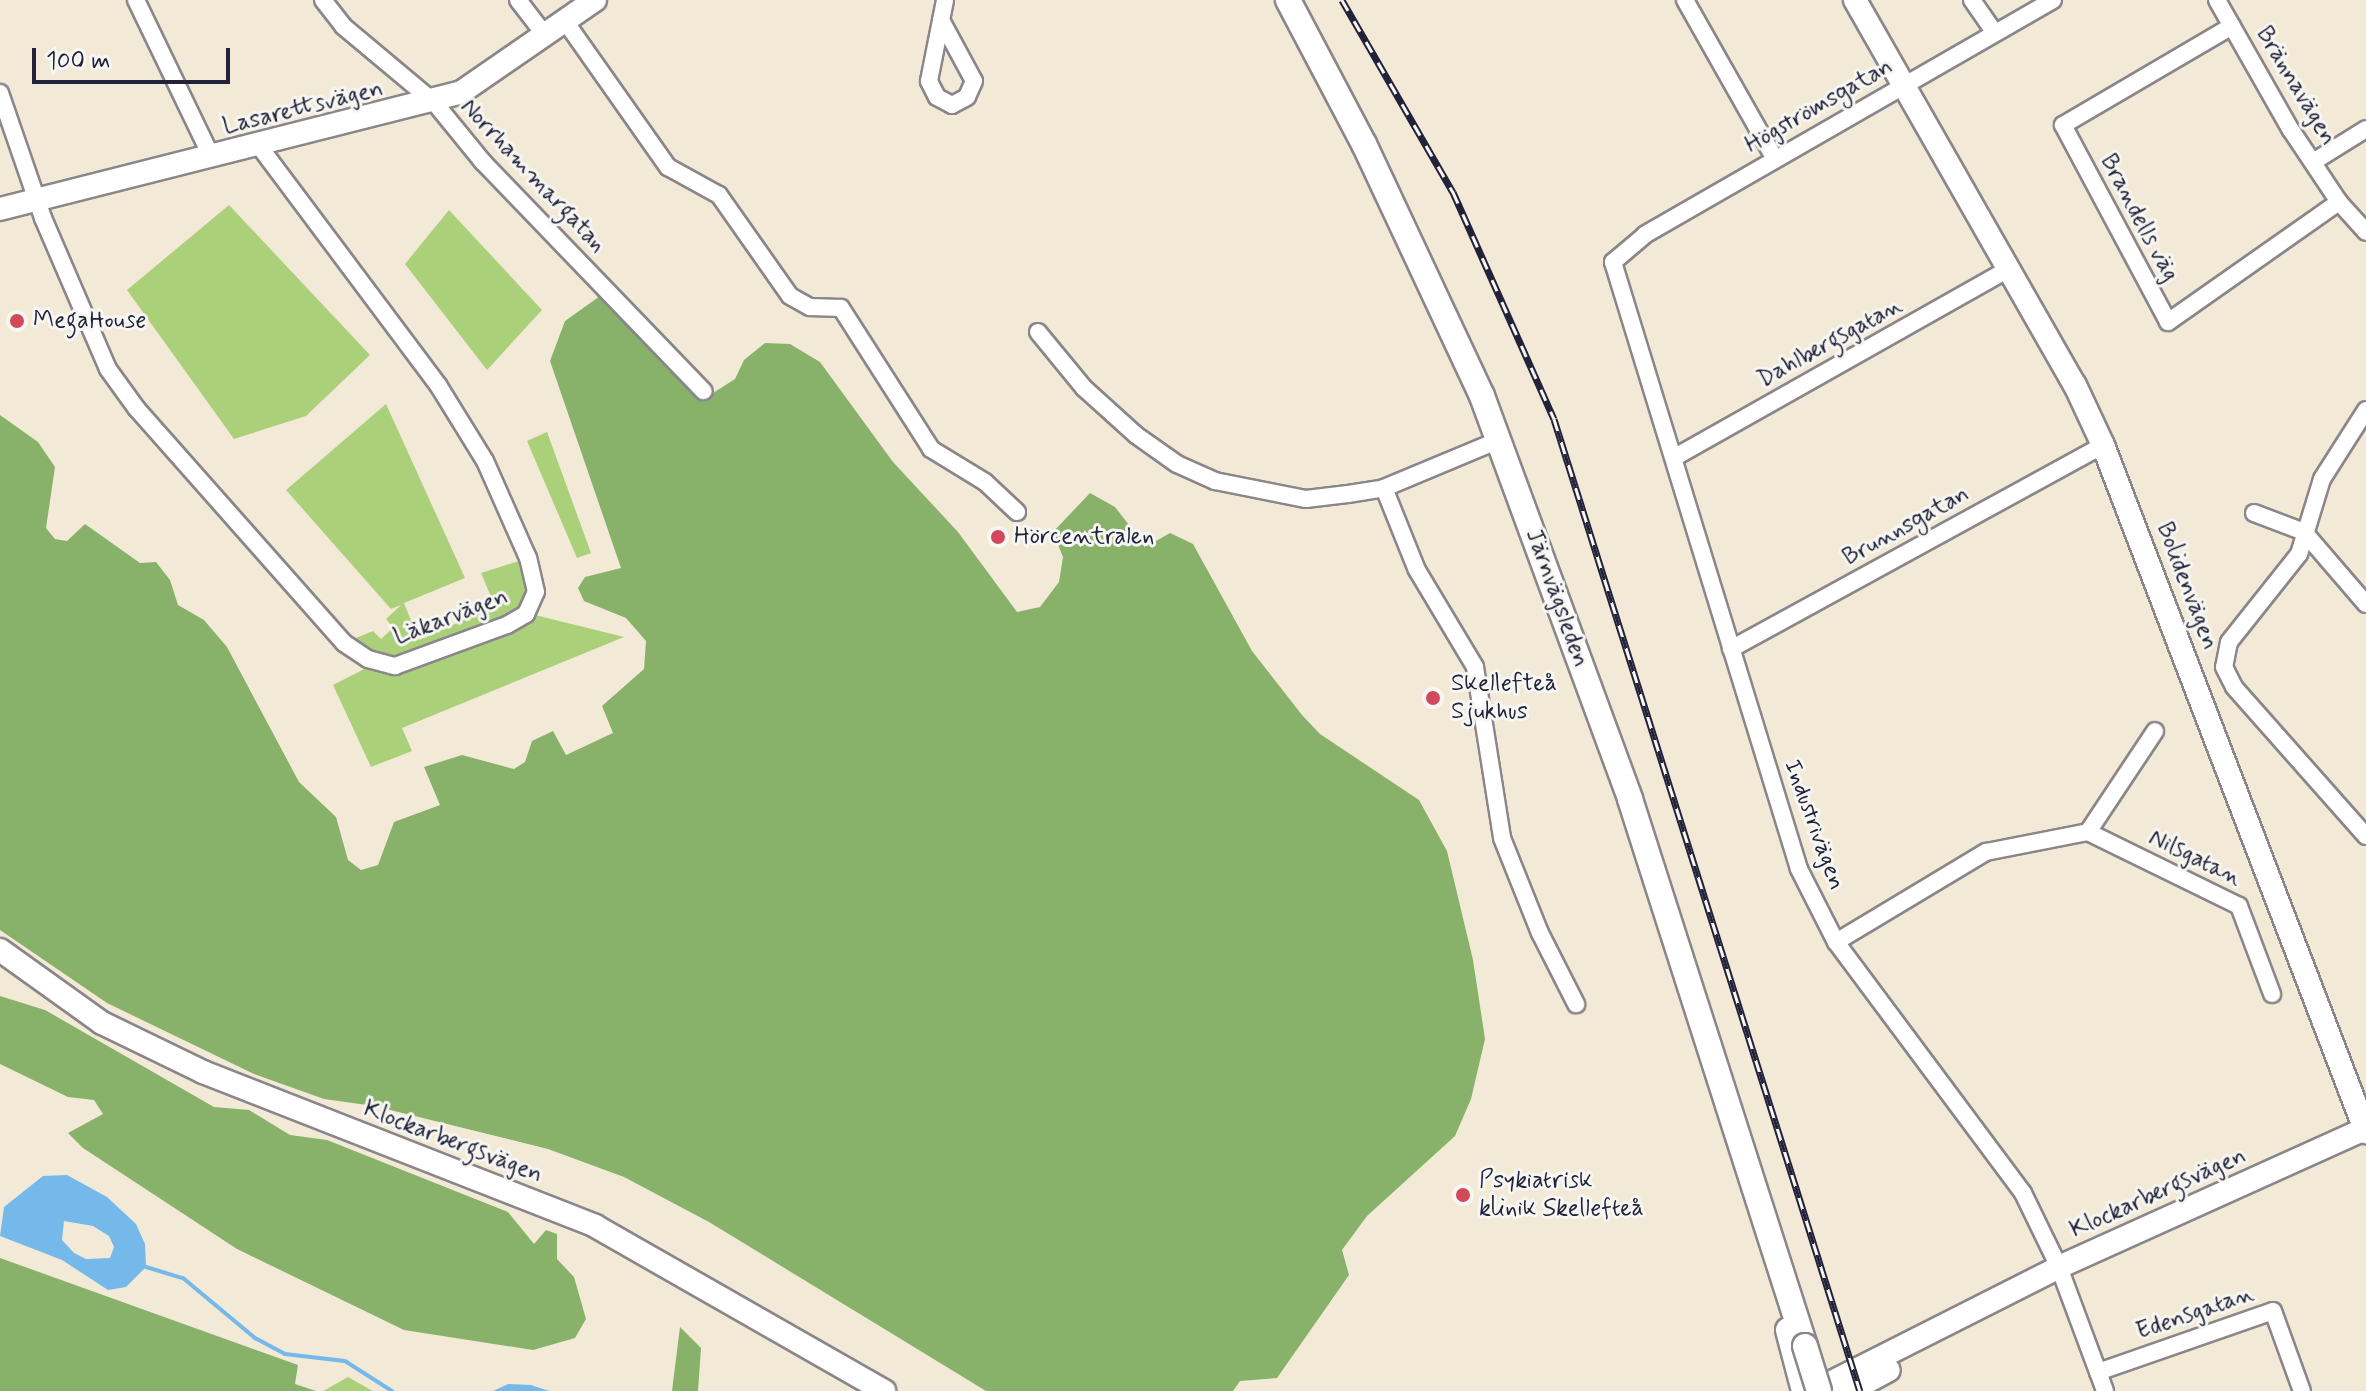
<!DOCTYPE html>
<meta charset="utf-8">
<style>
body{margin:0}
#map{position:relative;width:2366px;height:1391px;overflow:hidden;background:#f3e9d7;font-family:Mynerve,sans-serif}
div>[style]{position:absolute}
.green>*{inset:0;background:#abd07a}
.forest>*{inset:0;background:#88b26a}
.water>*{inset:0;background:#75b9eb}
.stream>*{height:4px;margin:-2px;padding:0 2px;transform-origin:2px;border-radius:2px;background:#75b9eb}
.roads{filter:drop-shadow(2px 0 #8a8689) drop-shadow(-2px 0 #8a8689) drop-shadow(0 2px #8a8689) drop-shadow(0 -2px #8a8689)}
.minor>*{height:16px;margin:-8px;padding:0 8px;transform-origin:8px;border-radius:8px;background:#fff}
.secondary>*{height:22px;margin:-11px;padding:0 11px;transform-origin:11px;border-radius:11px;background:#fff}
.primary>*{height:24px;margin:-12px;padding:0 12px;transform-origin:12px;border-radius:12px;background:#fff}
.rail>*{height:7px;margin-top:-3.5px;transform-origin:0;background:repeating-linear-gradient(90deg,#f6f6f2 0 12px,#22223b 0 24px);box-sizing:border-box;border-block:2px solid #22223b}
.bridges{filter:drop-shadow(2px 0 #8a8689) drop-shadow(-2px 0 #8a8689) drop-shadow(0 2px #8a8689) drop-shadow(0 -2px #8a8689)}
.primary-bridge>*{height:24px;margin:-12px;padding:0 12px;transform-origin:12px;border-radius:12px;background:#fff}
.dots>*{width:22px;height:22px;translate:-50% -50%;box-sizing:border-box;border:4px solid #f6f6f2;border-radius:50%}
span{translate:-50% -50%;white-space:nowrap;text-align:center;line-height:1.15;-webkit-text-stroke:6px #f6f6f2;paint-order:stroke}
.street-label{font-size:24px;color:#22223b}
.poi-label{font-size:24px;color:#22223b}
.left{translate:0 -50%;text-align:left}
.scale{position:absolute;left:32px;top:48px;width:198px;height:36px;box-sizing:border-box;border:4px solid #22223b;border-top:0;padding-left:10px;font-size:24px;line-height:28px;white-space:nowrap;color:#22223b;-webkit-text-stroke:6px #f6f6f2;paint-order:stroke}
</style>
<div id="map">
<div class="green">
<i style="clip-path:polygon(229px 205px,370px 355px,306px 416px,234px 439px,127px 290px)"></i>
<i style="clip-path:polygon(449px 210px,542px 310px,487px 370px,405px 264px)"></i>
<i style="clip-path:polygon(386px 404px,465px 578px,404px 603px,419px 640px,495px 606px,481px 573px,528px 558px,536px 592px,527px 613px,624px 637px,402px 728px,412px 751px,371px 767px,333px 685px,378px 662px,344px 643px,373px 631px,381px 639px,393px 628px,386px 619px,401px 605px,391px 609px,286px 490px)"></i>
<i style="clip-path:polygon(547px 432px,591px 553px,577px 558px,527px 441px)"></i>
<i style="clip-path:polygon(348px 1377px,373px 1391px,323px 1391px)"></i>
</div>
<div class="forest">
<i style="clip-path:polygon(600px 296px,702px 400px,735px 379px,744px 360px,765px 343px,790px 344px,820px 362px,893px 462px,958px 532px,1017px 612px,1040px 607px,1059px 582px,1063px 557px,1053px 532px,1090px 493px,1115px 507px,1140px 539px,1156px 541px,1170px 533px,1193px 544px,1252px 651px,1302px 715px,1320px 734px,1419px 800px,1447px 851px,1473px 960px,1485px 1039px,1471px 1099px,1455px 1136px,1367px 1216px,1342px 1250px,1349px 1275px,1277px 1378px,1240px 1381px,1233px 1391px,986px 1391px,709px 1222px,624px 1177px,548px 1149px,374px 1106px,324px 1099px,254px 1074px,107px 1003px,0 930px,0 415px,38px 442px,55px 467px,46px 528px,55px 539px,67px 541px,85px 524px,140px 563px,156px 562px,170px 580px,178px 605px,204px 620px,227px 647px,299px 782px,336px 817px,348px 860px,361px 870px,378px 865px,394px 822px,440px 805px,424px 767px,462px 755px,514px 769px,525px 762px,532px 741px,553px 731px,566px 755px,613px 733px,602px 706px,644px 669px,646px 641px,626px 618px,584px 601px,578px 588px,585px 577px,621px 568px,550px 361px,565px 321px)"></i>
<i style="clip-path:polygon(0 996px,45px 1010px,214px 1107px,249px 1110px,290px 1135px,327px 1140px,508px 1212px,534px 1244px,546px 1230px,557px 1234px,557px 1259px,574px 1277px,586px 1319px,575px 1338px,533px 1350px,404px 1330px,237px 1249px,83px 1148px,68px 1133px,103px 1114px,94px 1100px,68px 1097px,0 1064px)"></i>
<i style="clip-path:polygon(0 1258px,298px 1365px,295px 1384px,316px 1391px,0 1391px)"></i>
<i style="clip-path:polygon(680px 1327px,701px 1348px,698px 1391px,672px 1391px)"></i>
</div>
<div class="water">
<i style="clip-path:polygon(evenodd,67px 1175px,107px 1197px,136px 1224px,145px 1244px,146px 1267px,126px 1287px,108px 1290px,62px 1260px,0 1236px,4px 1207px,43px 1176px,67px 1175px,64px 1221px,93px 1226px,109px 1236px,114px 1247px,110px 1258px,86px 1259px,74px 1253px,62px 1240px,64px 1221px)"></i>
<i style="clip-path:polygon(508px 1384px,531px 1385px,549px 1391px,493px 1391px)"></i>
</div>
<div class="stream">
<i style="left:146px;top:1267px;width:39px;rotate:17deg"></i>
<i style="left:183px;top:1278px;width:94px;rotate:39.8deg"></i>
<i style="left:255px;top:1338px;width:34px;rotate:28deg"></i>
<i style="left:285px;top:1354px;width:60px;rotate:6.7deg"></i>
<i style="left:345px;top:1361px;width:56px;rotate:32.6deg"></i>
</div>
<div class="roads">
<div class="minor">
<i style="left:136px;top:0;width:175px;rotate:64.3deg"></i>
<i style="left:323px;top:0;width:33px;rotate:52deg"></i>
<i style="left:343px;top:26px;width:119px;rotate:39.9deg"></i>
<i style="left:434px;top:102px;width:77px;rotate:50.8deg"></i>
<i style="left:483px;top:162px;width:318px;rotate:46.1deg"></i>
<i style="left:518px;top:0;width:44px;rotate:52.4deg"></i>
<i style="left:1685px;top:0;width:183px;rotate:60.5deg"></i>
<i style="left:1972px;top:0;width:40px;rotate:55.1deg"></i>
<i style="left:2053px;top:0;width:471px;rotate:150.1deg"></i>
<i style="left:1645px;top:235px;width:42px;rotate:139.8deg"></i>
<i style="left:1613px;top:262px;width:635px;rotate:72.96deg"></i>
<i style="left:1799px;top:869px;width:82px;rotate:63.1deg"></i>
<i style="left:1836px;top:942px;width:313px;rotate:53.3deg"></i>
<i style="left:2023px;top:1193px;width:82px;rotate:64.1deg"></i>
<i style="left:2059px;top:1267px;width:132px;rotate:69.6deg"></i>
<i style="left:2217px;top:0;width:150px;rotate:60.4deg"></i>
<i style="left:2291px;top:130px;width:87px;rotate:56.3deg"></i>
<i style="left:2339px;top:202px;width:40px;rotate:48deg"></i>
<i style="left:941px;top:20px;width:69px;rotate:61.6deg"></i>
<i style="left:974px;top:81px;width:17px;rotate:114deg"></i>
<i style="left:967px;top:97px;width:17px;rotate:152deg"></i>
<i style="left:952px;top:105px;width:17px;rotate:-152deg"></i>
<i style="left:937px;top:97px;width:18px;rotate:-117deg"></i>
<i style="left:929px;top:81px;width:83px;rotate:-78.8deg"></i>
<i style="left:565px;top:21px;width:179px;rotate:54.8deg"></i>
<i style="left:668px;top:167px;width:58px;rotate:28.8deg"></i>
<i style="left:719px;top:195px;width:123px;rotate:54.9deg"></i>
<i style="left:790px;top:296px;width:23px;rotate:29deg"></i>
<i style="left:810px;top:307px;width:31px;rotate:2deg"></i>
<i style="left:841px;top:308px;width:167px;rotate:57.4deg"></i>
<i style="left:931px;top:449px;width:63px;rotate:31.4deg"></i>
<i style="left:985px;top:482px;width:44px;rotate:43.2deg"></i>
<i style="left:2232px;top:26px;width:196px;rotate:149.6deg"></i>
<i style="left:2063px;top:125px;width:223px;rotate:61.9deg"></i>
<i style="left:2168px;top:322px;width:209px;rotate:-35.1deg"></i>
<i style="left:0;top:93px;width:132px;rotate:71deg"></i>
<i style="left:43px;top:218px;width:164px;rotate:66.7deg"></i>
<i style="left:108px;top:369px;width:49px;rotate:54.1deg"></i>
<i style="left:137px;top:409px;width:312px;rotate:48.5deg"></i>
<i style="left:344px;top:643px;width:29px;rotate:34deg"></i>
<i style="left:368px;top:659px;width:28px;rotate:15deg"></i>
<i style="left:395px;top:666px;width:119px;rotate:-20.1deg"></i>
<i style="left:507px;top:625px;width:22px;rotate:-30deg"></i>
<i style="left:526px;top:614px;width:24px;rotate:-66deg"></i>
<i style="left:536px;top:592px;width:35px;rotate:-103deg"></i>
<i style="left:528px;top:558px;width:106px;rotate:-113.9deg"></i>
<i style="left:485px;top:461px;width:89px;rotate:-121.7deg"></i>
<i style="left:438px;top:385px;width:299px;rotate:-126.8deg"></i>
<i style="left:2313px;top:162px;width:62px;rotate:-31.9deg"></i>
<i style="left:1038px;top:332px;width:72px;rotate:50.6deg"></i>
<i style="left:1084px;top:388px;width:70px;rotate:42.1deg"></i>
<i style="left:1136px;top:435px;width:50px;rotate:35.3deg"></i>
<i style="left:1177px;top:464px;width:42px;rotate:24.1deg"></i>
<i style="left:1215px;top:481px;width:93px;rotate:11.2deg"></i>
<i style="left:1306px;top:499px;width:42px;rotate:-6.8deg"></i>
<i style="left:1348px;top:494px;width:36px;rotate:-9deg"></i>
<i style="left:1384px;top:488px;width:125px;rotate:-22.7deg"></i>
<i style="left:2366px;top:410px;width:82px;rotate:122.5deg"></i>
<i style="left:2322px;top:479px;width:78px;rotate:107deg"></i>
<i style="left:2299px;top:554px;width:112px;rotate:128.5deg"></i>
<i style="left:2229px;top:642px;width:25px;rotate:101deg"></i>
<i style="left:2224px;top:667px;width:22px;rotate:63deg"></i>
<i style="left:2234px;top:687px;width:199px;rotate:48.5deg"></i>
<i style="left:1675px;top:457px;width:381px;rotate:-29.4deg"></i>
<i style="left:1384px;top:488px;width:88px;rotate:68.1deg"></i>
<i style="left:1417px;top:570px;width:113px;rotate:59.1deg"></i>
<i style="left:1475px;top:667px;width:173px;rotate:81deg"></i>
<i style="left:1502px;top:838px;width:102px;rotate:68.2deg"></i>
<i style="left:1540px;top:933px;width:80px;rotate:63.1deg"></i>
<i style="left:2254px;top:513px;width:53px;rotate:20.8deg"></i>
<i style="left:2304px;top:532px;width:95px;rotate:49.3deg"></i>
<i style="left:1731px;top:649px;width:424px;rotate:-28.7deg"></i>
<i style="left:2088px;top:832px;width:168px;rotate:26.1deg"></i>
<i style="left:2239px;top:906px;width:94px;rotate:69.4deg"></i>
<i style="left:1836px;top:942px;width:175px;rotate:-31deg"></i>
<i style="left:1986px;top:852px;width:104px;rotate:-11.1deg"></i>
<i style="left:2088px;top:832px;width:121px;rotate:-56.4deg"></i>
<i style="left:2098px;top:1372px;width:185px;rotate:-19.2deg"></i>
<i style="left:2273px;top:1311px;width:85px;rotate:70.1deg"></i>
</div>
<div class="secondary">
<i style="left:1855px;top:0;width:443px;rotate:60.3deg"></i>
<i style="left:2075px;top:385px;width:66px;rotate:65deg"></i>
<i style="left:2103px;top:445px;width:736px;rotate:69.05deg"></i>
<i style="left:0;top:209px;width:474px;rotate:-14.2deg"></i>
<i style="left:460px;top:93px;width:164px;rotate:-34.6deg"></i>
<i style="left:0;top:950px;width:125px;rotate:35.6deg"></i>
<i style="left:102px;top:1023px;width:112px;rotate:25.9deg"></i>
<i style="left:203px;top:1072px;width:421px;rotate:21.4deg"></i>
<i style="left:595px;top:1226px;width:333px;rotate:29.7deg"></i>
<i style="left:1814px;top:1391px;width:275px;rotate:-26.8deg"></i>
<i style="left:2059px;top:1267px;width:336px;rotate:-24.3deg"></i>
<i style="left:1850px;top:1391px;width:44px;rotate:-28.3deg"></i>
</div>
<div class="primary">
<i style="left:1288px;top:0;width:163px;rotate:62.2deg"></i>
<i style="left:1364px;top:144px;width:278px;rotate:64.9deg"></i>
<i style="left:1482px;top:396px;width:429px;rotate:69.8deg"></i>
<i style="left:1630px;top:799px;width:574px;rotate:72.26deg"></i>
<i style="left:1788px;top:1330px;width:63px;rotate:75.3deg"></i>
</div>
</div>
<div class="rail">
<i style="left:1342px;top:0;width:222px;rotate:60deg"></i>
<i style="left:1453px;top:192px;width:248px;rotate:66deg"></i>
<i style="left:1554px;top:419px;width:1019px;rotate:72.53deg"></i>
</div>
<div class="bridges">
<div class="primary-bridge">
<i style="left:1805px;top:1346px;width:47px;rotate:72.7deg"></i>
</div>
</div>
<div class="dots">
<i style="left:17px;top:321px;background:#d1495b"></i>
<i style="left:998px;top:537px;background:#d1495b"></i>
<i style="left:1433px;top:698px;background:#d1495b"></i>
<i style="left:1463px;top:1195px;background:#d1495b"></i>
</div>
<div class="street-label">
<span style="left:2296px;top:86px;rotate:59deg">Brännavägen</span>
<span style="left:1819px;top:106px;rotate:-30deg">Högströmsgatan</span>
<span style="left:303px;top:108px;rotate:-14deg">Lasarettsvägen</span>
<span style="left:533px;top:176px;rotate:47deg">Norrhammargatan</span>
<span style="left:2139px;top:218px;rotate:62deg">Brandells väg</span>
<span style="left:1830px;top:343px;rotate:-29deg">Dahlbergsgatan</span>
<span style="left:1906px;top:526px;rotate:-29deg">Brunnsgatan</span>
<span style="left:2187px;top:586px;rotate:69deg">Bolidenvägen</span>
<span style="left:1557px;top:598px;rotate:70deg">Järnvägsleden</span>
<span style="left:451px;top:617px;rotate:-21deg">Läkarvägen</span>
<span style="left:1814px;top:825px;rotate:70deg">Industrivägen</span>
<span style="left:2195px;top:858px;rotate:26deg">Nilsgatan</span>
<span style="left:453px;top:1142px;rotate:21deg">Klockarbergsvägen</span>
<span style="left:2158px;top:1193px;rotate:-24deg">Klockarbergsvägen</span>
<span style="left:2195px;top:1313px;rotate:-19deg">Edensgatan</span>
</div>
<div class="poi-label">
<span class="left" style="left:33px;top:321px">MegaHouse</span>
<span class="left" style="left:1014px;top:537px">Hörcentralen</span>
<span class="left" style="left:1451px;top:698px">Skellefteå<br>Sjukhus</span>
<span class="left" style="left:1479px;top:1195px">Psykiatrisk<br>klinik Skellefteå</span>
</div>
<div class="scale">100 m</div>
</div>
